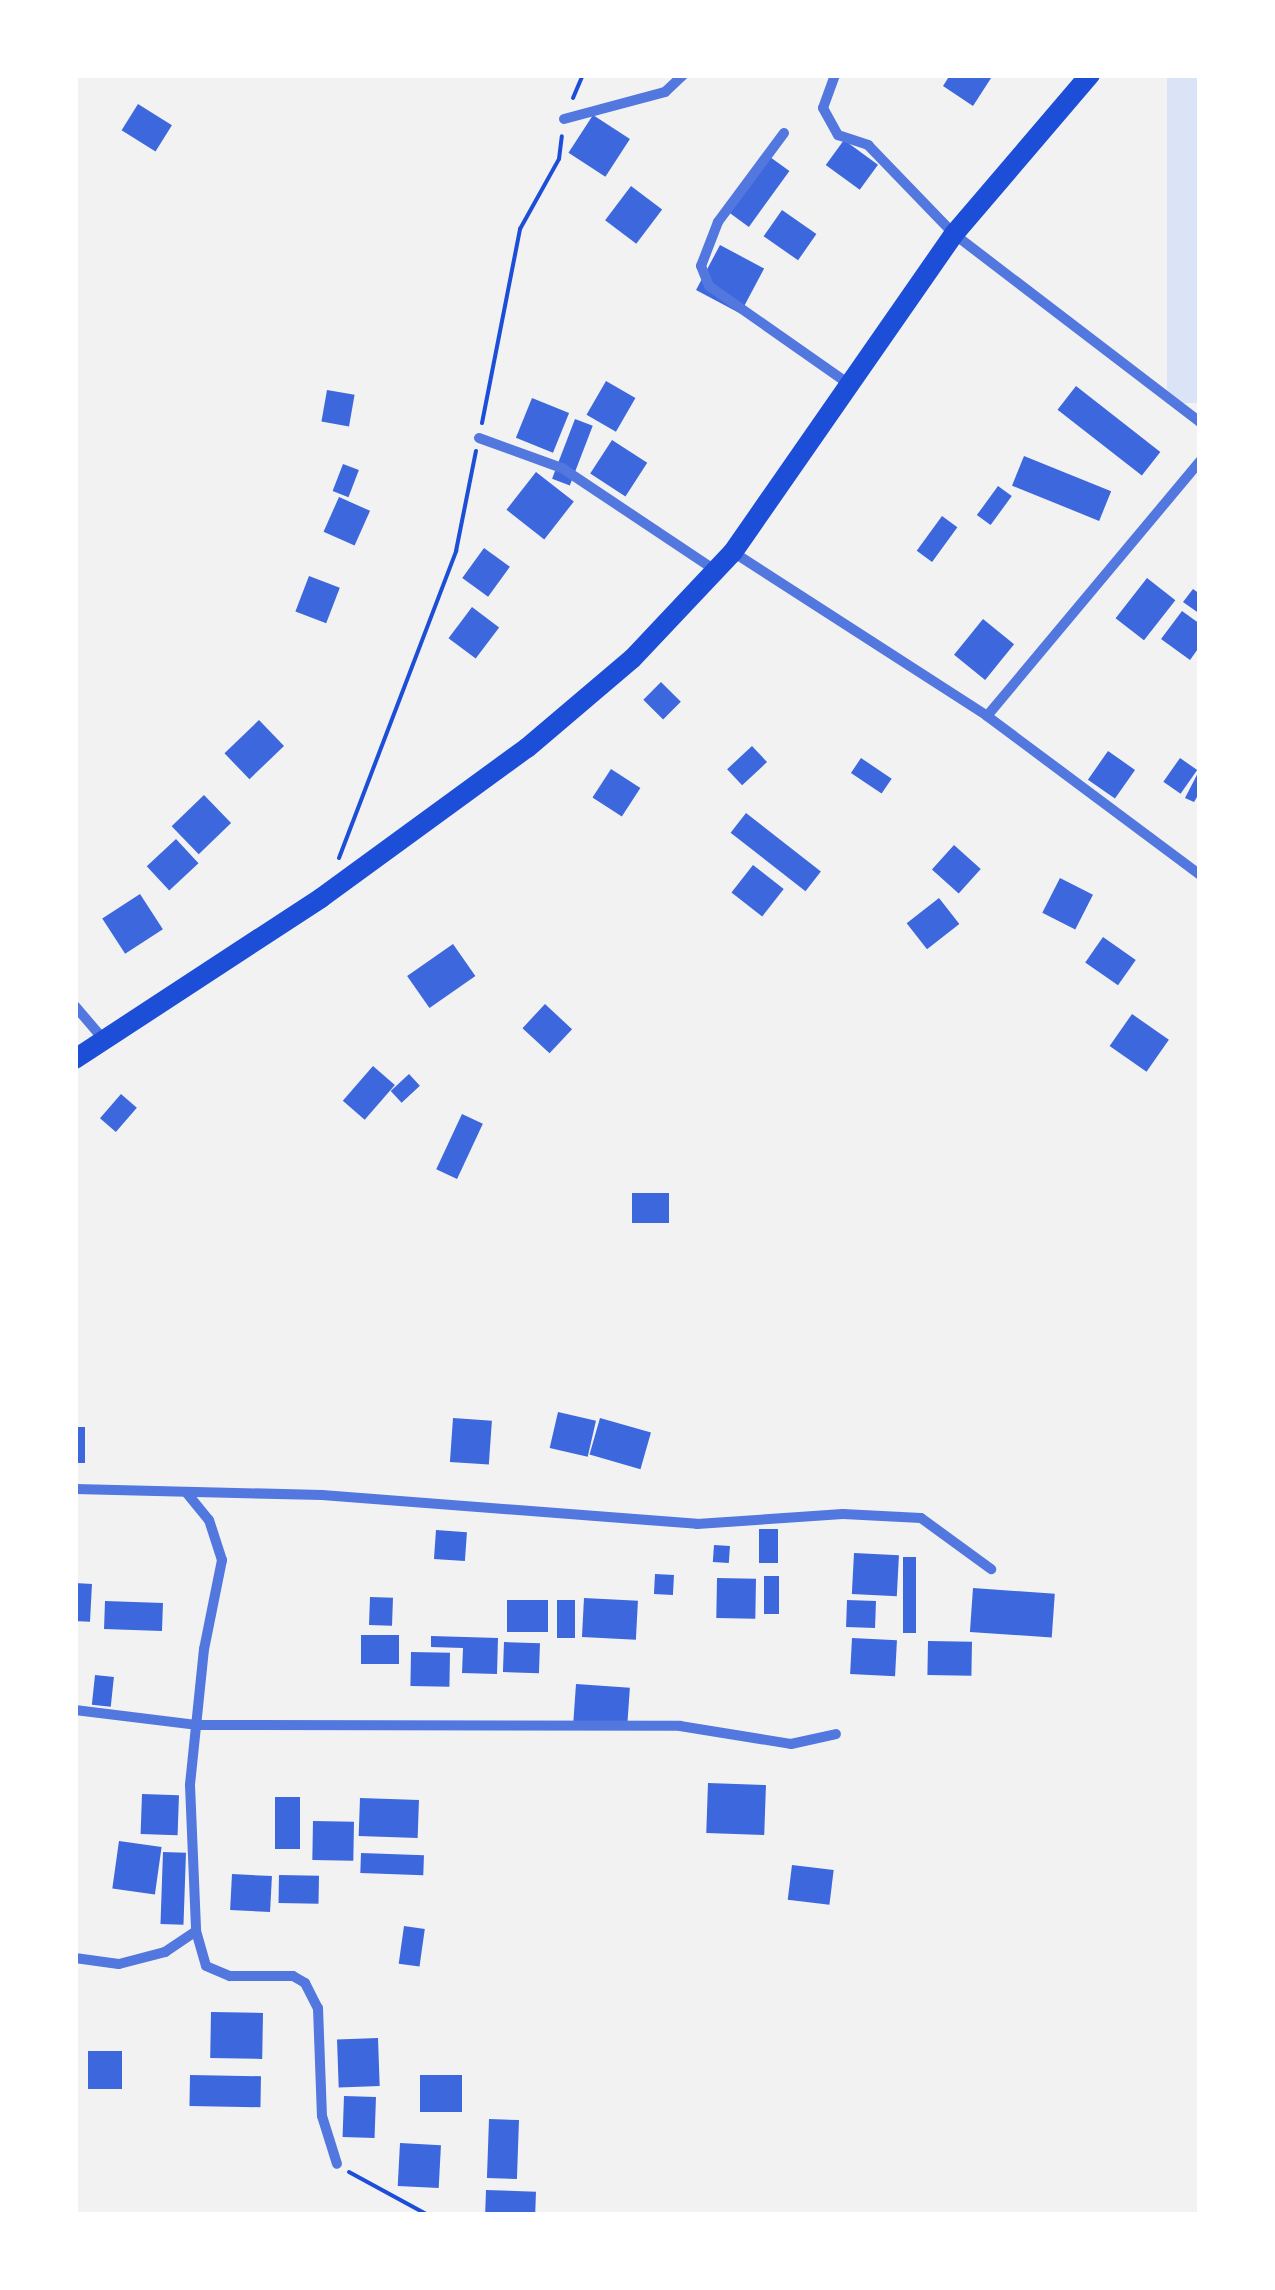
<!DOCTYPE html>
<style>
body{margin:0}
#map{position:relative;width:1275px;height:2290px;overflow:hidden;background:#f2f2f2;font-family:"Archivo Narrow",sans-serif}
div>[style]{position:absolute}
.green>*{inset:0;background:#dbe4f7;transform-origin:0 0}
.building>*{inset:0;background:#3d67dc;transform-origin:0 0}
.path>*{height:4px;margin:-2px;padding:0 2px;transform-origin:2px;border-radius:2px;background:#1d4ed8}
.minor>*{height:10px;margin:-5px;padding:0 5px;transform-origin:5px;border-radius:5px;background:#5277de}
.trunk>*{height:20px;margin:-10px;padding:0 10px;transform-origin:10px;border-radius:10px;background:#1d4ed8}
span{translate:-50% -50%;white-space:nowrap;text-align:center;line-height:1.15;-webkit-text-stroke:8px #fff;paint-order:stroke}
.frame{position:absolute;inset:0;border:78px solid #fff;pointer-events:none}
</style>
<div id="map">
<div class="green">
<i style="left:1167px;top:75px;width:33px;height:328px"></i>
</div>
<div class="building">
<i style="clip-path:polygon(950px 75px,993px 75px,973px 106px,943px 86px)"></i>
<i style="left:138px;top:104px;width:40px;height:31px;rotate:32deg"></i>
<i style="left:593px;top:115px;width:44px;height:45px;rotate:33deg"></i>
<i style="left:844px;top:140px;width:42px;height:31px;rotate:36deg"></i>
<i style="left:770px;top:157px;width:24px;height:69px;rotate:36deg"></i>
<i style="left:631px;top:186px;width:39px;height:43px;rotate:37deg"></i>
<i style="left:782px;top:210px;width:42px;height:32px;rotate:35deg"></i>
<i style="left:720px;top:245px;width:50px;height:51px;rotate:28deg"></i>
<i style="left:606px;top:381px;width:34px;height:39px;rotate:30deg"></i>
<i style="left:1076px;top:386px;width:107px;height:30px;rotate:38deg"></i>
<i style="left:327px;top:390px;width:28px;height:32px;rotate:10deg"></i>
<i style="left:532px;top:398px;width:40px;height:43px;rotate:22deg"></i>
<i style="left:575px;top:419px;width:19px;height:64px;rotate:21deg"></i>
<i style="left:612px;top:440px;width:42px;height:40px;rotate:33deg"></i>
<i style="left:1024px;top:456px;width:94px;height:32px;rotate:22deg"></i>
<i style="left:343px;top:464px;width:17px;height:29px;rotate:21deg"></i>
<i style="left:536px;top:472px;width:48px;height:48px;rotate:38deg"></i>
<i style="left:998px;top:486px;width:17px;height:36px;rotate:36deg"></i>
<i style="left:339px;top:497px;width:34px;height:38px;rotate:24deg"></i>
<i style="left:942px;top:516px;width:19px;height:43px;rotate:36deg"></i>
<i style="left:484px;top:548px;width:32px;height:37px;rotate:36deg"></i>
<i style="left:309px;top:576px;width:33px;height:38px;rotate:21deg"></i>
<i style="left:1147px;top:578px;width:36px;height:51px;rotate:38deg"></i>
<i style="clip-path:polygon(1193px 589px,1200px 594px,1200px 614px,1183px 602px)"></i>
<i style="left:472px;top:607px;width:34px;height:39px;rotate:37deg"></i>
<i style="clip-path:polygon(1182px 611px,1200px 624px,1200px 646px,1190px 660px,1161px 639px)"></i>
<i style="left:983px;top:619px;width:40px;height:46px;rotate:39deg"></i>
<i style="left:661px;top:682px;width:28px;height:25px;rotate:45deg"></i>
<i style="left:259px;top:720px;width:36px;height:48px;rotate:46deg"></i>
<i style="left:752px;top:746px;width:22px;height:34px;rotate:47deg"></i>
<i style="left:1108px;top:751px;width:33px;height:35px;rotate:35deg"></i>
<i style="left:861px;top:758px;width:37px;height:18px;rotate:34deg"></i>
<i style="left:1180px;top:758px;width:21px;height:29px;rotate:35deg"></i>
<i style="left:611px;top:769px;width:35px;height:34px;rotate:33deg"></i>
<i style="clip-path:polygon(1200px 769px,1200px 792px,1194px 802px,1185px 798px)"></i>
<i style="left:204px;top:795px;width:39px;height:45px;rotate:46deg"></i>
<i style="left:746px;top:813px;width:95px;height:25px;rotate:38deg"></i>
<i style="left:176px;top:839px;width:33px;height:40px;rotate:47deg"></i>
<i style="left:954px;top:845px;width:36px;height:33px;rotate:42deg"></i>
<i style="left:753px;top:865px;width:39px;height:35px;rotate:38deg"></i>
<i style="left:1060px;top:878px;width:37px;height:39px;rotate:27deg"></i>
<i style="left:140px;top:894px;width:42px;height:45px;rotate:57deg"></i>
<i style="left:939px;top:898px;width:33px;height:41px;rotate:52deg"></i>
<i style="left:1103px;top:937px;width:40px;height:31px;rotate:35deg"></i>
<i style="left:453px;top:944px;width:39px;height:56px;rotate:55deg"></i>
<i style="left:545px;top:1004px;width:37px;height:33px;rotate:43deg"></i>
<i style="left:1132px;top:1014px;width:45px;height:39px;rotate:35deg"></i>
<i style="left:373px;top:1066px;width:29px;height:46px;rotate:41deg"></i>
<i style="left:409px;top:1074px;width:16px;height:25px;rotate:47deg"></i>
<i style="left:121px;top:1094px;width:21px;height:32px;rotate:41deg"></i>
<i style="left:462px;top:1114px;width:23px;height:61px;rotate:25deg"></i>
<i style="left:669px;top:1193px;width:30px;height:37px;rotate:90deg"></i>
<i style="left:558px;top:1412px;width:39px;height:37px;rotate:13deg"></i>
<i style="left:453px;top:1418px;width:39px;height:44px;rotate:4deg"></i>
<i style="left:600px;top:1418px;width:53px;height:38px;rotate:16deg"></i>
<i style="left:75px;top:1427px;width:10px;height:36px"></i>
<i style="left:759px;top:1529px;width:19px;height:34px"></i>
<i style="left:436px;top:1530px;width:31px;height:29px;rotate:4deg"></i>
<i style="left:714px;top:1545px;width:16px;height:17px;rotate:4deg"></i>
<i style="left:854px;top:1553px;width:45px;height:41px;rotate:3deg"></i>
<i style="left:903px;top:1557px;width:13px;height:76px"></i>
<i style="left:655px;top:1574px;width:19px;height:20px;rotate:3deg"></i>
<i style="left:764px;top:1576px;width:15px;height:38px"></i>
<i style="left:717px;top:1578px;width:39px;height:40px;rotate:1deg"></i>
<i style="left:75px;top:1583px;width:17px;height:38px;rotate:3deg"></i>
<i style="left:973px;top:1588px;width:82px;height:44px;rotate:4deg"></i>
<i style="left:370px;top:1597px;width:23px;height:28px;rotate:2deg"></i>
<i style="left:584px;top:1598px;width:54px;height:39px;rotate:3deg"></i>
<i style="left:507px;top:1600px;width:41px;height:32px"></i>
<i style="left:557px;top:1600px;width:18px;height:38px"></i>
<i style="left:847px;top:1600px;width:29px;height:27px;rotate:2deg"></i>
<i style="left:105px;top:1601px;width:58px;height:28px;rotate:2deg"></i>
<i style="left:361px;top:1635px;width:38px;height:29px"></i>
<i style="clip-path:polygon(431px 1636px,498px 1638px,497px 1674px,462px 1673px,463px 1648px,431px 1647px)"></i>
<i style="left:852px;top:1638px;width:45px;height:36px;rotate:3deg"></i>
<i style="left:928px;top:1641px;width:44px;height:34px;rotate:1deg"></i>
<i style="left:504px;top:1642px;width:36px;height:30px;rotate:2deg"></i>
<i style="left:411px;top:1652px;width:39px;height:34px;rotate:1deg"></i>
<i style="left:95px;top:1675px;width:19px;height:30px;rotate:6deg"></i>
<i style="left:576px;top:1684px;width:54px;height:37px;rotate:4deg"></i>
<i style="left:708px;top:1783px;width:58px;height:50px;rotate:2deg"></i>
<i style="left:142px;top:1794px;width:37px;height:40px;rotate:2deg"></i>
<i style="left:275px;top:1797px;width:25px;height:52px"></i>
<i style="left:360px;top:1798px;width:59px;height:38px;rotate:2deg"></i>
<i style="left:313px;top:1821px;width:41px;height:39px;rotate:1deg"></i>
<i style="left:119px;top:1841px;width:43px;height:48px;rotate:8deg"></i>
<i style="left:163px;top:1852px;width:23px;height:72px;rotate:2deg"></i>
<i style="left:361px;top:1853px;width:63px;height:20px;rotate:2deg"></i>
<i style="left:792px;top:1865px;width:42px;height:35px;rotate:7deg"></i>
<i style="left:232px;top:1874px;width:40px;height:36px;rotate:3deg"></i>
<i style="left:279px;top:1875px;width:40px;height:28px;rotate:1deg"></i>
<i style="left:404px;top:1926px;width:21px;height:38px;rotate:8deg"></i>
<i style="left:211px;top:2012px;width:52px;height:46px;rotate:1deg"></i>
<i style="left:378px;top:2038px;width:48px;height:41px;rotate:88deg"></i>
<i style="left:88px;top:2051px;width:34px;height:38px"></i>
<i style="left:190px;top:2075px;width:71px;height:31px;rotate:1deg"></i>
<i style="left:462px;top:2075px;width:37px;height:42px;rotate:90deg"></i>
<i style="left:344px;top:2096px;width:32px;height:41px;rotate:2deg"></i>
<i style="left:489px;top:2119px;width:30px;height:59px;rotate:2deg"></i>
<i style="left:400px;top:2143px;width:41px;height:43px;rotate:3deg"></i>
<i style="left:486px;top:2190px;width:50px;height:25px;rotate:2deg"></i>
</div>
<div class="path">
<i style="left:573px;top:98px;width:25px;rotate:-67deg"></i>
<i style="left:482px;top:423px;width:198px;rotate:-78.9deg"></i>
<i style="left:520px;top:229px;width:80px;rotate:-60.9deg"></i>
<i style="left:559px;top:159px;width:23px;rotate:-83deg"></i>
<i style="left:339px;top:858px;width:329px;rotate:-69.1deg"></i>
<i style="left:456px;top:551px;width:102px;rotate:-78.7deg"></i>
<i style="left:349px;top:2172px;width:90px;rotate:28.6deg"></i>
</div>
<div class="minor">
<i style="left:835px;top:75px;width:35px;rotate:110deg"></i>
<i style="left:823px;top:108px;width:31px;rotate:61deg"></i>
<i style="left:838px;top:135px;width:32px;rotate:18deg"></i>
<i style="left:868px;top:145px;width:124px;rotate:46deg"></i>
<i style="left:954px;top:234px;width:310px;rotate:37.4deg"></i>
<i style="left:564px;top:119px;width:105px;rotate:-15deg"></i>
<i style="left:665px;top:92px;width:25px;rotate:-43deg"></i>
<i style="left:784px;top:133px;width:111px;rotate:126.6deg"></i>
<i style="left:718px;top:222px;width:47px;rotate:111.1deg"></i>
<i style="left:701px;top:266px;width:22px;rotate:68deg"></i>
<i style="left:709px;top:286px;width:171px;rotate:35deg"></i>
<i style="left:479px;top:438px;width:88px;rotate:19.9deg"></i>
<i style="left:562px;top:468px;width:184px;rotate:33.7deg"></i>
<i style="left:733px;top:552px;width:302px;rotate:32.8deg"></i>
<i style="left:987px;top:716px;width:266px;rotate:36.7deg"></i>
<i style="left:987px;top:716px;width:332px;rotate:-50.1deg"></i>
<i style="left:75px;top:1006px;width:45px;rotate:49.5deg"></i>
<i style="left:75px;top:1489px;width:247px;rotate:1.4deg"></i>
<i style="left:322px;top:1495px;width:376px;rotate:4.4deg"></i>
<i style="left:697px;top:1524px;width:146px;rotate:-3.9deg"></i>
<i style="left:843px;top:1514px;width:78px;rotate:2.9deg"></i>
<i style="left:921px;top:1518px;width:87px;rotate:36.1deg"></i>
<i style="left:186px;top:1492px;width:36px;rotate:51deg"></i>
<i style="left:209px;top:1520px;width:42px;rotate:72deg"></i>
<i style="left:222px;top:1560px;width:91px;rotate:101.4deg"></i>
<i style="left:204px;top:1649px;width:137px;rotate:95.9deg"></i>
<i style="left:190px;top:1785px;width:146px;rotate:87.6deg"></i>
<i style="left:196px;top:1931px;width:36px;rotate:74deg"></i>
<i style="left:206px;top:1966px;width:26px;rotate:23deg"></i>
<i style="left:230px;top:1976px;width:63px"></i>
<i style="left:293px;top:1976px;width:14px;rotate:30deg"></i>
<i style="left:305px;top:1983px;width:28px;rotate:63deg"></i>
<i style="left:318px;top:2008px;width:108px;rotate:87.9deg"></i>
<i style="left:322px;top:2116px;width:50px;rotate:72.6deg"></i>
<i style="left:75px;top:1710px;width:124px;rotate:7deg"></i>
<i style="left:198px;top:1725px;width:482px;rotate:0.1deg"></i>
<i style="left:680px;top:1726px;width:112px;rotate:9.2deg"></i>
<i style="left:791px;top:1744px;width:46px;rotate:-12.5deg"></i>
<i style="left:75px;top:1958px;width:44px;rotate:7.8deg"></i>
<i style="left:119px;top:1964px;width:48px;rotate:-14.6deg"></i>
<i style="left:165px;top:1952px;width:37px;rotate:-34deg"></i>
</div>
<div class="trunk">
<i style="left:75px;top:1059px;width:294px;rotate:-33.2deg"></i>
<i style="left:321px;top:898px;width:255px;rotate:-36.1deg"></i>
<i style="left:527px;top:748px;width:138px;rotate:-40.3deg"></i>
<i style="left:632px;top:659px;width:147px;rotate:-46.7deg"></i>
<i style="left:733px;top:552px;width:387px;rotate:-55.2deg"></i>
<i style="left:954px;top:234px;width:209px;rotate:-49.5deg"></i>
</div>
<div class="frame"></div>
</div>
